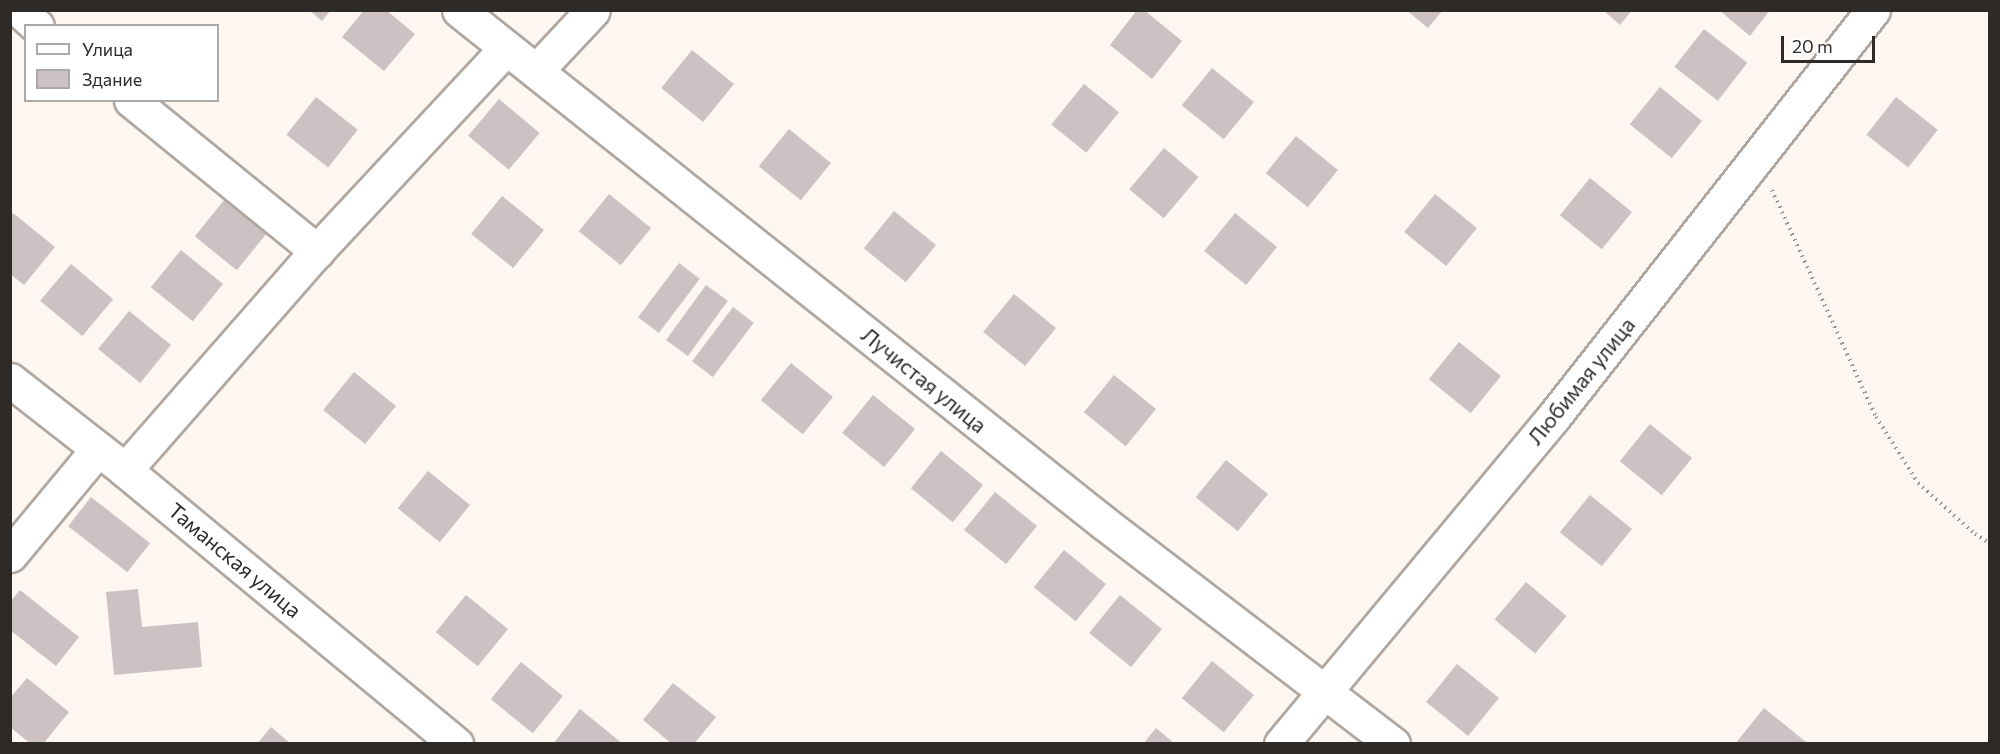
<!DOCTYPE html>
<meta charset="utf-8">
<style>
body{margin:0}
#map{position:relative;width:2000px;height:754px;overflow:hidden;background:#fef6f0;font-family:Commissioner,sans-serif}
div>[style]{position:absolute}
.building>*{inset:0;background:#cdc1c4;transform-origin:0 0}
.path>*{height:4px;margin-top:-2px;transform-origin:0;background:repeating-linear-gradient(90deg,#99938f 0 1.5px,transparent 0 6px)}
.roads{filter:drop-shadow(2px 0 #afa7a0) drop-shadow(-2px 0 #afa7a0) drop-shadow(0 2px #afa7a0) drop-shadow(0 -2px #afa7a0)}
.minor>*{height:33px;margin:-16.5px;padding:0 16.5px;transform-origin:16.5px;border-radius:16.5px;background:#fff}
span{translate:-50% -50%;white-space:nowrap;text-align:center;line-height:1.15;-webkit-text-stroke:6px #fff;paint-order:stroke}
.street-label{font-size:21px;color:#2d2a27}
.frame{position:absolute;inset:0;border:12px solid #2d2a27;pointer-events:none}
.legend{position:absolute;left:24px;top:24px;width:195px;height:78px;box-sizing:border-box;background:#fff;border:2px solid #abaaa9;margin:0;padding:8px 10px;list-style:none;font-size:18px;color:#2d2a27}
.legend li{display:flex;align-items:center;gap:12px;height:30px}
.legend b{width:30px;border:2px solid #abaaa9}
.scale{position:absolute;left:1781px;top:36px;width:94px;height:27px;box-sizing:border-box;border:3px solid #2d2a27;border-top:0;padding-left:8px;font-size:18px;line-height:21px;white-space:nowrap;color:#2d2a27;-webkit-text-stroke:4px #fff;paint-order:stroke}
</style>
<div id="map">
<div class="building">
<i style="clip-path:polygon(309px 10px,331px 10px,322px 21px)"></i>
<i style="clip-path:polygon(364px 10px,386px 10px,415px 34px,384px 71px,342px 37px)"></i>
<i style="clip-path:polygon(1137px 10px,1144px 10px,1182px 41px,1152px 79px,1110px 45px)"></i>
<i style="clip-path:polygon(1406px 10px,1443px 10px,1428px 28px)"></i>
<i style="clip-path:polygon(1603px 10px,1632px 10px,1620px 25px)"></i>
<i style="clip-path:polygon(1719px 10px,1770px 10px,1750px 36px)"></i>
<i style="left:1704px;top:29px;width:55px;height:48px;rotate:38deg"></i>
<i style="left:692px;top:50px;width:54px;height:49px;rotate:39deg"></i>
<i style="left:1212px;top:68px;width:54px;height:48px;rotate:39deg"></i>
<i style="left:1084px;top:84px;width:45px;height:52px;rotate:39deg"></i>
<i style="left:1660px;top:87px;width:54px;height:48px;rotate:39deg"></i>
<i style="left:316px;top:97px;width:53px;height:48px;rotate:38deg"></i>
<i style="left:1896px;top:97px;width:53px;height:48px;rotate:38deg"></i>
<i style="left:499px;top:99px;width:53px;height:48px;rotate:40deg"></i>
<i style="left:789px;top:129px;width:54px;height:48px;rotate:39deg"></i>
<i style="left:1296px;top:136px;width:54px;height:48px;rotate:39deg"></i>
<i style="left:1164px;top:148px;width:45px;height:54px;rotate:40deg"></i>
<i style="left:1590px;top:178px;width:54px;height:48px;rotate:39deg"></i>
<i style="left:609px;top:194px;width:54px;height:48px;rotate:39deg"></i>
<i style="left:1435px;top:194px;width:54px;height:49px;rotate:39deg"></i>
<i style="left:502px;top:196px;width:54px;height:49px;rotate:39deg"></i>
<i style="left:225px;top:199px;width:54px;height:48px;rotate:39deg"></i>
<i style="left:894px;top:211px;width:54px;height:48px;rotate:39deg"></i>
<i style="clip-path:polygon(13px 213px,55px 247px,24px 285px,10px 274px,10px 216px)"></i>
<i style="left:1235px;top:213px;width:54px;height:49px;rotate:39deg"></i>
<i style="left:181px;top:250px;width:54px;height:48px;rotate:39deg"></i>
<i style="left:679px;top:263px;width:26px;height:68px;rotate:37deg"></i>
<i style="left:71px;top:264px;width:55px;height:48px;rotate:40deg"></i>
<i style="left:706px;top:285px;width:27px;height:68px;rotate:36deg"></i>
<i style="left:1014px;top:294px;width:54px;height:49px;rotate:39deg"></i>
<i style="left:733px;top:307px;width:26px;height:68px;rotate:37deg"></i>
<i style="left:129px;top:311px;width:54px;height:49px;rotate:39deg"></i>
<i style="left:1459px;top:342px;width:54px;height:48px;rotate:39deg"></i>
<i style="left:791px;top:363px;width:54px;height:48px;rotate:39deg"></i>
<i style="left:354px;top:372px;width:54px;height:49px;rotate:39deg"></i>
<i style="left:1114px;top:375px;width:54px;height:48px;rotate:39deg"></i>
<i style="left:873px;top:395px;width:54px;height:49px;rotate:39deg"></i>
<i style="left:1650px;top:424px;width:54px;height:48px;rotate:39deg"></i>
<i style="left:941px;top:451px;width:54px;height:48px;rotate:39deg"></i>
<i style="left:1226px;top:460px;width:54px;height:48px;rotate:39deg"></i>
<i style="left:428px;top:471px;width:54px;height:48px;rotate:39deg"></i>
<i style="left:995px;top:492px;width:54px;height:49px;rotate:39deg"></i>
<i style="left:1590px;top:495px;width:54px;height:48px;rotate:39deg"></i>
<i style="left:91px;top:497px;width:75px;height:37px;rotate:38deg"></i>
<i style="left:1064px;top:550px;width:54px;height:48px;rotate:39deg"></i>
<i style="left:1526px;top:582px;width:53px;height:49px;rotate:40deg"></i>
<i style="clip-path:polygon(138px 589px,142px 627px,198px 622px,202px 667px,114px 675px,106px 592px)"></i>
<i style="clip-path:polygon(20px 590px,79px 637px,56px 666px,10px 630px,10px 602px)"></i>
<i style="left:466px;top:595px;width:54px;height:48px;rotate:39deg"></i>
<i style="left:1120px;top:595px;width:54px;height:49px;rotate:39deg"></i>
<i style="left:1212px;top:661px;width:54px;height:48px;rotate:39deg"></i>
<i style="left:521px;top:662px;width:54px;height:48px;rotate:39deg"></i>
<i style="left:1457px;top:664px;width:54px;height:49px;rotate:39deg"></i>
<i style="clip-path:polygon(27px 678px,69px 712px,43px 744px,31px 744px,10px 727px,10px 698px)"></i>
<i style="clip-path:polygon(673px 683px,716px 717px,694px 744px,672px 744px,643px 720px)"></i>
<i style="clip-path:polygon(1764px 708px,1806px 742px,1805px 744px,1735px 744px)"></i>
<i style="clip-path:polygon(580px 709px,623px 744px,553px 744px)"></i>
<i style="clip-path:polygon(271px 727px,291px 744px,257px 744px)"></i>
<i style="clip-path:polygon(1156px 728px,1175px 744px,1143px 744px)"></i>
</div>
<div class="path">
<i style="left:1772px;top:190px;width:250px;rotate:65.4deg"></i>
<i style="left:1876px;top:417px;width:78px;rotate:57.5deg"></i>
<i style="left:1918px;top:483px;width:76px;rotate:41.8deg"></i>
<i style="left:1975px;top:534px;width:17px;rotate:31deg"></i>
</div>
<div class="roads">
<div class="minor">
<i style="left:19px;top:10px;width:24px;rotate:42deg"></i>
<i style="left:459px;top:10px;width:824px;rotate:38.5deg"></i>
<i style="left:1104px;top:523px;width:364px;rotate:37.4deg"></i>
<i style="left:536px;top:71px;width:83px;rotate:-46.9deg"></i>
<i style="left:131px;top:100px;width:240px;rotate:39.1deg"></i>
<i style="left:10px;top:380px;width:146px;rotate:38deg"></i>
<i style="left:125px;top:470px;width:430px;rotate:39.6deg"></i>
<i style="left:125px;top:470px;width:291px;rotate:-48.8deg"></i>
<i style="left:317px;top:251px;width:277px;rotate:-47deg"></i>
<i style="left:10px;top:555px;width:138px;rotate:-50.3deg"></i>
<i style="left:1281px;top:744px;width:428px;rotate:-50.2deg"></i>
<i style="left:1555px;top:415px;width:515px;rotate:-51.86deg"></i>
</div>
</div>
<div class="street-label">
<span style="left:924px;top:380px;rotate:39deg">Лучистая улица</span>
<span style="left:1581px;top:381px;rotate:-51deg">Любимая улица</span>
<span style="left:235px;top:560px;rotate:40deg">Таманская улица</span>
</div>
<div class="frame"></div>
<ul class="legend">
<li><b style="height:8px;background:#fff"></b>Улица</li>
<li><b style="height:16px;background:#cdc1c4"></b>Здание</li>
</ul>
<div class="scale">20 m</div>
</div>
